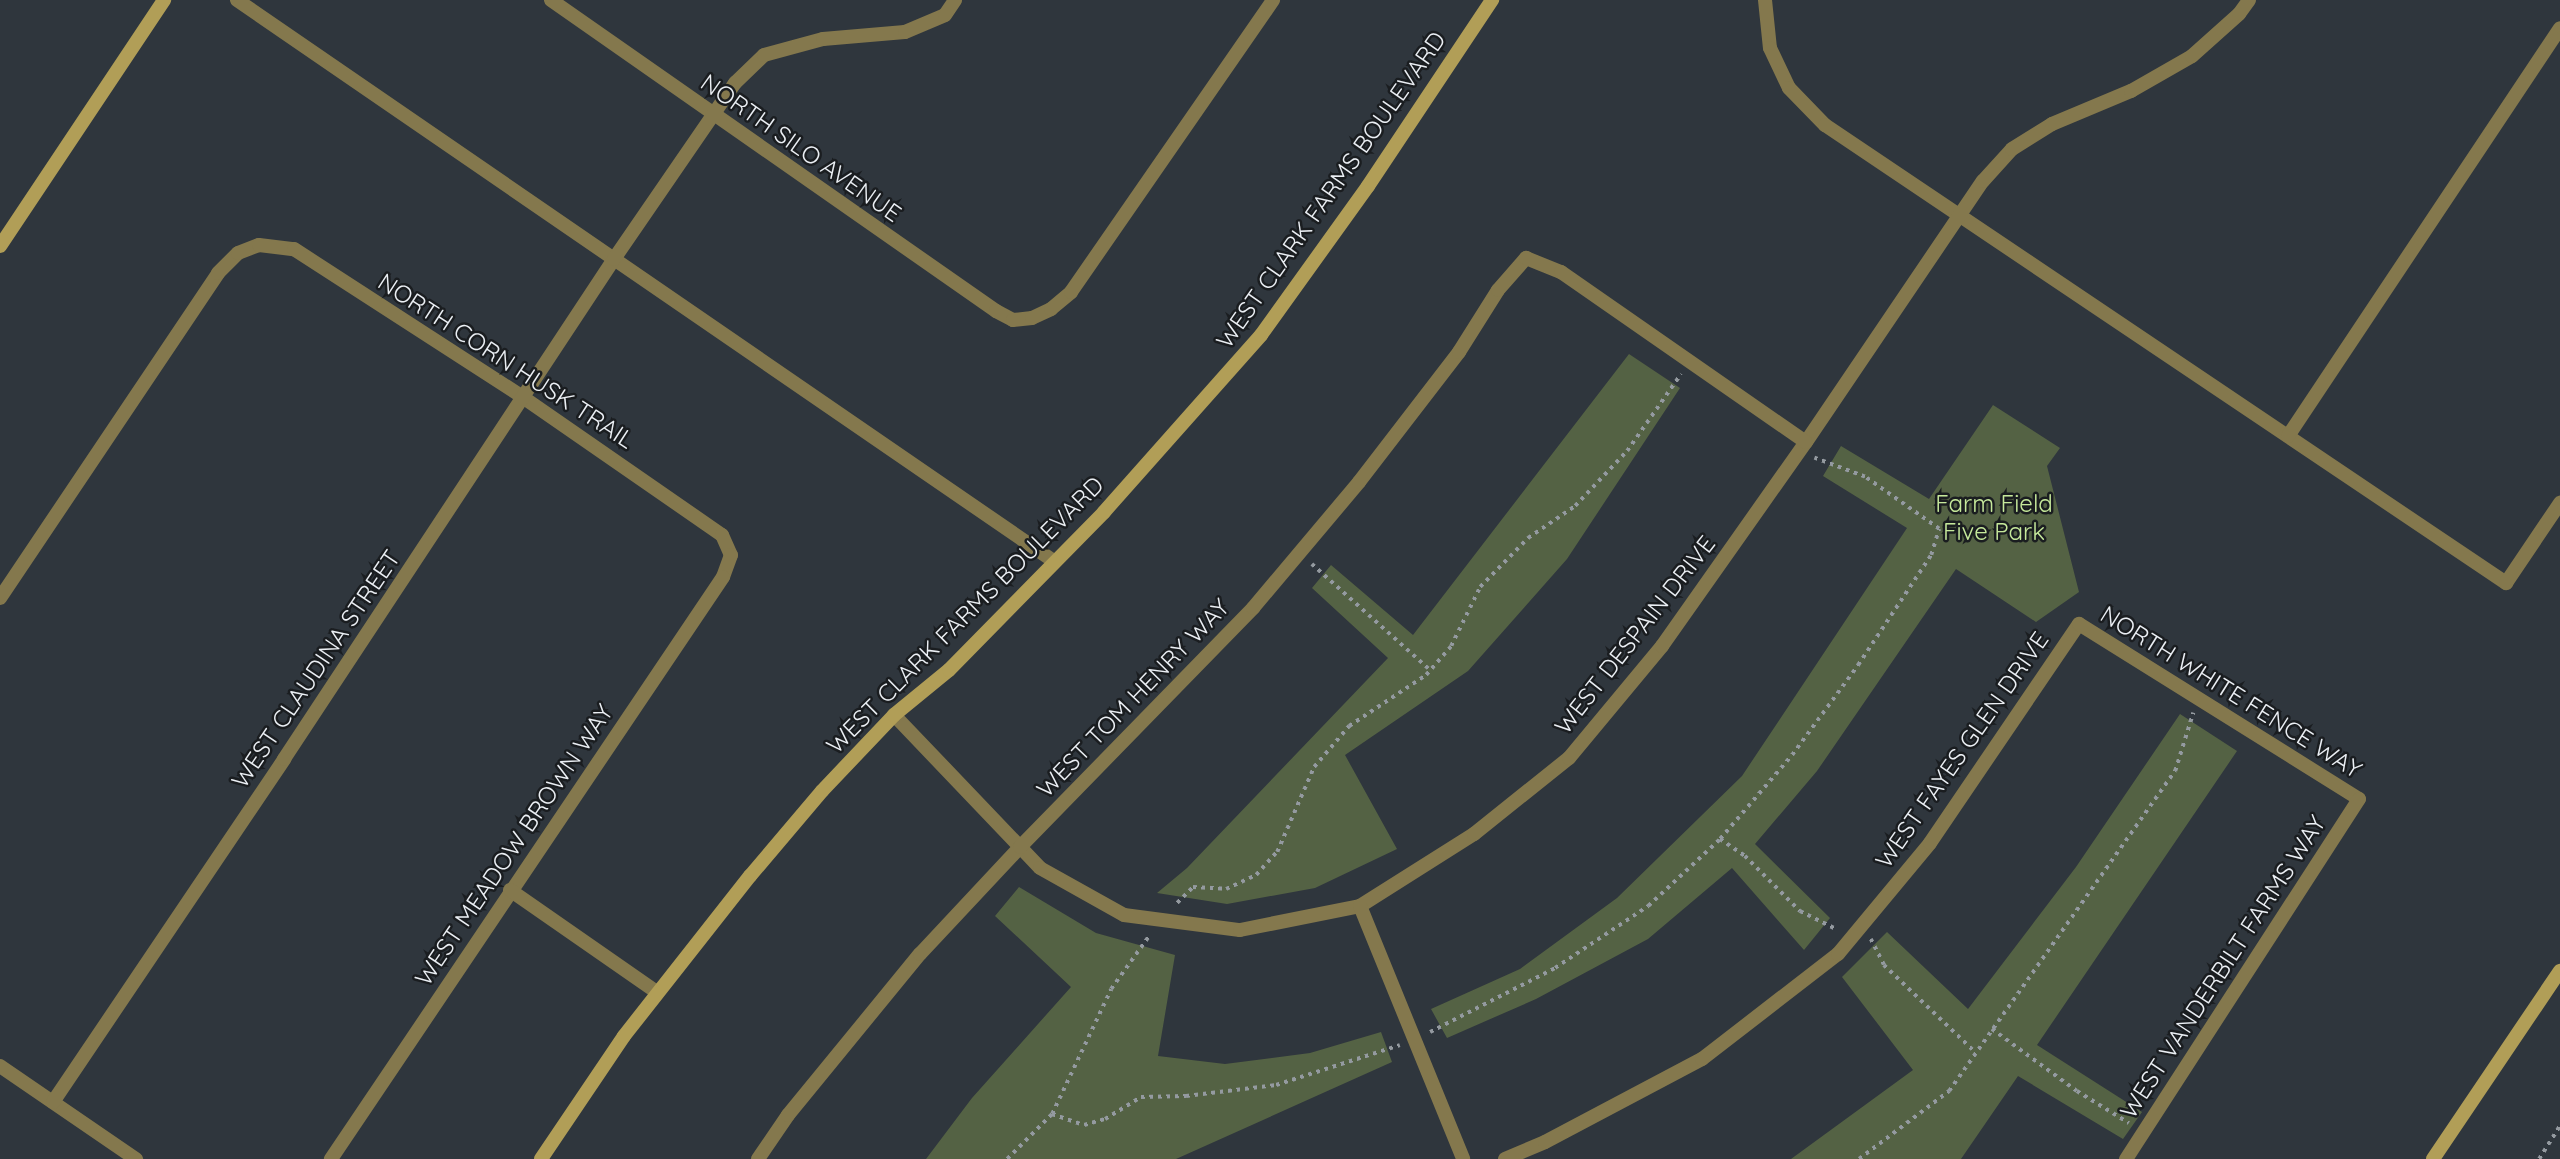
<!DOCTYPE html>
<style>
body{margin:0}
#map{position:relative;width:2560px;height:1159px;overflow:hidden;background:#2f363d;font-family:Quicksand,sans-serif}
div>[style]{position:absolute}
.green>*{inset:0;background:#546244}
.path>*{height:3.5px;margin-top:-1.75px;transform-origin:0;background:repeating-linear-gradient(90deg,#949aa0 0 3.5px,transparent 0 8.5px)}
.street>*{height:14px;margin:-7px;padding:0 7px;transform-origin:7px;border-radius:7px;background:#84784d}
.secondary>*{height:14px;margin:-7px;padding:0 7px;transform-origin:7px;border-radius:7px;background:#b19e57}
span{translate:-50% -50%;white-space:nowrap;text-align:center;line-height:1.15;-webkit-text-stroke:5px #1a1d20;paint-order:stroke}
.street-label{font-size:24px;color:#ebeff4}
.park-label{font-size:24px;color:#c6e99b}
</style>
<div id="map">
<div class="green">
<i style="clip-path:polygon(1629px 354px,1680px 388px,1567px 559px,1468px 671px,1345px 755px,1397px 849px,1315px 888px,1227px 904px,1157px 893px,1187px 868px,1388px 658px,1312px 588px,1331px 565px,1413px 635px)"></i>
<i style="clip-path:polygon(1993px 405px,2060px 448px,2047px 466px,2079px 592px,2036px 622px,1956px 569px,1817px 771px,1755px 844px,1830px 918px,1804px 950px,1732px 868px,1648px 939px,1536px 999px,1447px 1038px,1431px 1009px,1520px 969px,1617px 898px,1742px 776px,1907px 528px,1823px 476px,1841px 446px,1929px 499px)"></i>
<i style="clip-path:polygon(2180px 714px,2237px 751px,2037px 1045px,2142px 1112px,2123px 1139px,2018px 1076px,1961px 1159px,1791px 1159px,1913px 1070px,1842px 977px,1887px 932px,1968px 1009px,2076px 867px)"></i>
<i style="clip-path:polygon(1019px 887px,1096px 933px,1175px 955px,1158px 1056px,1225px 1064px,1310px 1053px,1381px 1032px,1392px 1062px,1176px 1159px,926px 1159px,972px 1098px,1071px 987px,995px 916px)"></i>
</div>
<div class="path">
<i style="left:1312px;top:564px;width:159px;rotate:41.9deg"></i>
<i style="left:1720px;top:839px;width:30px;rotate:34deg"></i>
<i style="left:1745px;top:856px;width:78px;rotate:45deg"></i>
<i style="left:1800px;top:911px;width:40px;rotate:26.6deg"></i>
<i style="left:1177px;top:903px;width:23px;rotate:-45deg"></i>
<i style="left:1193px;top:887px;width:33px;rotate:3deg"></i>
<i style="left:1226px;top:889px;width:33px;rotate:-25deg"></i>
<i style="left:1256px;top:875px;width:31px;rotate:-48deg"></i>
<i style="left:1277px;top:852px;width:93px;rotate:-66.5deg"></i>
<i style="left:1314px;top:767px;width:54px;rotate:-49.5deg"></i>
<i style="left:1349px;top:726px;width:92px;rotate:-33.5deg"></i>
<i style="left:1426px;top:675px;width:38px;rotate:-49deg"></i>
<i style="left:1451px;top:646px;width:66px;rotate:-63.8deg"></i>
<i style="left:1480px;top:587px;width:69px;rotate:-45.6deg"></i>
<i style="left:1528px;top:538px;width:57px;rotate:-34.2deg"></i>
<i style="left:1575px;top:506px;width:76px;rotate:-46.6deg"></i>
<i style="left:1627px;top:451px;width:94px;rotate:-55deg"></i>
<i style="left:1871px;top:939px;width:29px;rotate:63deg"></i>
<i style="left:1884px;top:965px;width:127px;rotate:43.7deg"></i>
<i style="left:1992px;top:1029px;width:105px;rotate:36.1deg"></i>
<i style="left:2077px;top:1091px;width:61px;rotate:31.6deg"></i>
<i style="left:1430px;top:1032px;width:140px;rotate:-27.1deg"></i>
<i style="left:1555px;top:968px;width:112px;rotate:-33.7deg"></i>
<i style="left:1648px;top:906px;width:98px;rotate:-42.9deg"></i>
<i style="left:1720px;top:839px;width:111px;rotate:-49.4deg"></i>
<i style="left:1792px;top:755px;width:112px;rotate:-53.7deg"></i>
<i style="left:1858px;top:665px;width:132px;rotate:-56.4deg"></i>
<i style="left:1931px;top:555px;width:27px;rotate:-73deg"></i>
<i style="left:1939px;top:529px;width:90px;rotate:-144.9deg"></i>
<i style="left:1865px;top:477px;width:54px;rotate:-159.6deg"></i>
<i style="left:1052px;top:1114px;width:34px;rotate:19deg"></i>
<i style="left:1084px;top:1125px;width:22px;rotate:-16deg"></i>
<i style="left:1105px;top:1119px;width:42px;rotate:-31.4deg"></i>
<i style="left:1141px;top:1097px;width:45px;rotate:-1.3deg"></i>
<i style="left:1186px;top:1096px;width:91px;rotate:-7deg"></i>
<i style="left:1276px;top:1085px;width:130px;rotate:-17.9deg"></i>
<i style="left:1007px;top:1159px;width:64px;rotate:-45deg"></i>
<i style="left:1052px;top:1114px;width:138px;rotate:-64.7deg"></i>
<i style="left:1111px;top:989px;width:65px;rotate:-54.4deg"></i>
<i style="left:1859px;top:1159px;width:113px;rotate:-37.1deg"></i>
<i style="left:1949px;top:1091px;width:392px;rotate:-54.8deg"></i>
<i style="left:2175px;top:771px;width:61px;rotate:-72.8deg"></i>
<i style="left:2539px;top:1159px;width:40px;rotate:-58deg"></i>
</div>
<div class="street">
<i style="left:237px;top:0;width:992px;rotate:34.49deg"></i>
<i style="left:551px;top:0;width:543px;rotate:34.95deg"></i>
<i style="left:996px;top:311px;width:19px;rotate:28deg"></i>
<i style="left:1013px;top:320px;width:19px;rotate:-6deg"></i>
<i style="left:1032px;top:318px;width:21px;rotate:-25deg"></i>
<i style="left:1051px;top:309px;width:26px;rotate:-40deg"></i>
<i style="left:1071px;top:292px;width:355px;rotate:-55.3deg"></i>
<i style="left:1765px;top:0;width:48px;rotate:84.1deg"></i>
<i style="left:1770px;top:48px;width:44px;rotate:64.6deg"></i>
<i style="left:1789px;top:88px;width:52px;rotate:45.8deg"></i>
<i style="left:1825px;top:125px;width:821px;rotate:33.92deg"></i>
<i style="left:2506px;top:583px;width:97px;rotate:-56deg"></i>
<i style="left:2288px;top:436px;width:490px;rotate:-56.3deg"></i>
<i style="left:0;top:598px;width:391px;rotate:-56.1deg"></i>
<i style="left:218px;top:273px;width:28px;rotate:-45deg"></i>
<i style="left:238px;top:253px;width:22px;rotate:-21deg"></i>
<i style="left:259px;top:245px;width:35px;rotate:7deg"></i>
<i style="left:294px;top:249px;width:274px;rotate:32.9deg"></i>
<i style="left:524px;top:398px;width:241px;rotate:34.7deg"></i>
<i style="left:722px;top:535px;width:22px;rotate:66deg"></i>
<i style="left:731px;top:555px;width:23px;rotate:110deg"></i>
<i style="left:723px;top:577px;width:702px;rotate:123.96deg"></i>
<i style="left:894px;top:715px;width:211px;rotate:46.3deg"></i>
<i style="left:1040px;top:868px;width:96px;rotate:29.2deg"></i>
<i style="left:1124px;top:915px;width:117px;rotate:7.4deg"></i>
<i style="left:1240px;top:930px;width:122px;rotate:-11.3deg"></i>
<i style="left:1360px;top:906px;width:135px;rotate:-32.3deg"></i>
<i style="left:1474px;top:834px;width:122px;rotate:-38.7deg"></i>
<i style="left:1569px;top:758px;width:146px;rotate:-50.3deg"></i>
<i style="left:1662px;top:646px;width:250px;rotate:-54.8deg"></i>
<i style="left:1806px;top:442px;width:315px;rotate:-55.9deg"></i>
<i style="left:1983px;top:181px;width:43px;rotate:-47.8deg"></i>
<i style="left:2012px;top:149px;width:47px;rotate:-32deg"></i>
<i style="left:2052px;top:124px;width:86px;rotate:-22.7deg"></i>
<i style="left:2131px;top:91px;width:70px;rotate:-29.8deg"></i>
<i style="left:2192px;top:56px;width:63px;rotate:-41.8deg"></i>
<i style="left:2239px;top:14px;width:17px;rotate:-54deg"></i>
<i style="left:510px;top:890px;width:179px;rotate:34.8deg"></i>
<i style="left:1360px;top:906px;width:273px;rotate:67.8deg"></i>
<i style="left:0;top:1066px;width:165px;rotate:34.4deg"></i>
<i style="left:53px;top:1102px;width:414px;rotate:-56deg"></i>
<i style="left:284px;top:759px;width:599px;rotate:-56.58deg"></i>
<i style="left:614px;top:259px;width:214px;rotate:-55.5deg"></i>
<i style="left:735px;top:83px;width:40px;rotate:-44deg"></i>
<i style="left:764px;top:55px;width:61px;rotate:-15.2deg"></i>
<i style="left:823px;top:39px;width:82px;rotate:-4.9deg"></i>
<i style="left:905px;top:32px;width:43px;rotate:-23deg"></i>
<i style="left:945px;top:15px;width:18px;rotate:-56deg"></i>
<i style="left:758px;top:1159px;width:53px;rotate:-55.7deg"></i>
<i style="left:788px;top:1115px;width:208px;rotate:-50.7deg"></i>
<i style="left:920px;top:954px;width:146px;rotate:-46.9deg"></i>
<i style="left:1020px;top:847px;width:334px;rotate:-45.7deg"></i>
<i style="left:1253px;top:608px;width:165px;rotate:-49.9deg"></i>
<i style="left:1359px;top:482px;width:164px;rotate:-52.4deg"></i>
<i style="left:1459px;top:352px;width:73px;rotate:-57.8deg"></i>
<i style="left:1498px;top:290px;width:43px;rotate:-48.8deg"></i>
<i style="left:1526px;top:258px;width:38px;rotate:22deg"></i>
<i style="left:1561px;top:272px;width:298px;rotate:34.8deg"></i>
<i style="left:1505px;top:1159px;width:43px;rotate:-23deg"></i>
<i style="left:1545px;top:1142px;width:178px;rotate:-27.9deg"></i>
<i style="left:1702px;top:1059px;width:172px;rotate:-37.7deg"></i>
<i style="left:1838px;top:954px;width:144px;rotate:-50.3deg"></i>
<i style="left:1930px;top:843px;width:265px;rotate:-55.8deg"></i>
<i style="left:2079px;top:624px;width:330px;rotate:32deg"></i>
<i style="left:2359px;top:799px;width:429px;rotate:122.9deg"></i>
</div>
<div class="secondary">
<i style="left:0;top:246px;width:296px;rotate:-56.3deg"></i>
<i style="left:541px;top:1159px;width:148px;rotate:-56deg"></i>
<i style="left:624px;top:1036px;width:204px;rotate:-51.8deg"></i>
<i style="left:750px;top:876px;width:111px;rotate:-49.7deg"></i>
<i style="left:822px;top:791px;width:105px;rotate:-46.5deg"></i>
<i style="left:894px;top:715px;width:71px;rotate:-39.3deg"></i>
<i style="left:949px;top:670px;width:221px;rotate:-45.5deg"></i>
<i style="left:1104px;top:512px;width:237px;rotate:-48.4deg"></i>
<i style="left:1261px;top:335px;width:183px;rotate:-54.3deg"></i>
<i style="left:1368px;top:186px;width:224px;rotate:-56.3deg"></i>
<i style="left:2433px;top:1159px;width:227px;rotate:-56deg"></i>
</div>
<div class="street-label">
<span style="left:801px;top:148px;rotate:35deg">NORTH SILO AVENUE</span>
<span style="left:1331px;top:190px;rotate:-55deg">WEST CLARK FARMS BOULEVARD</span>
<span style="left:506px;top:361px;rotate:33deg">NORTH CORN HUSK TRAIL</span>
<span style="left:965px;top:615px;rotate:-45deg">WEST CLARK FARMS BOULEVARD</span>
<span style="left:1635px;top:635px;rotate:-52deg">WEST DESPAIN DRIVE</span>
<span style="left:316px;top:669px;rotate:-56deg">WEST CLAUDINA STREET</span>
<span style="left:2231px;top:692px;rotate:32deg">NORTH WHITE FENCE WAY</span>
<span style="left:1133px;top:698px;rotate:-46deg">WEST TOM HENRY WAY</span>
<span style="left:1962px;top:750px;rotate:-55deg">WEST FAYES GLEN DRIVE</span>
<span style="left:514px;top:845px;rotate:-56deg">WEST MEADOW BROWN WAY</span>
<span style="left:2223px;top:967px;rotate:-57deg">WEST VANDERBILT FARMS WAY</span>
</div>
<div class="park-label">
<span style="left:1994px;top:518px">Farm Field<br>Five Park</span>
</div>
</div>
